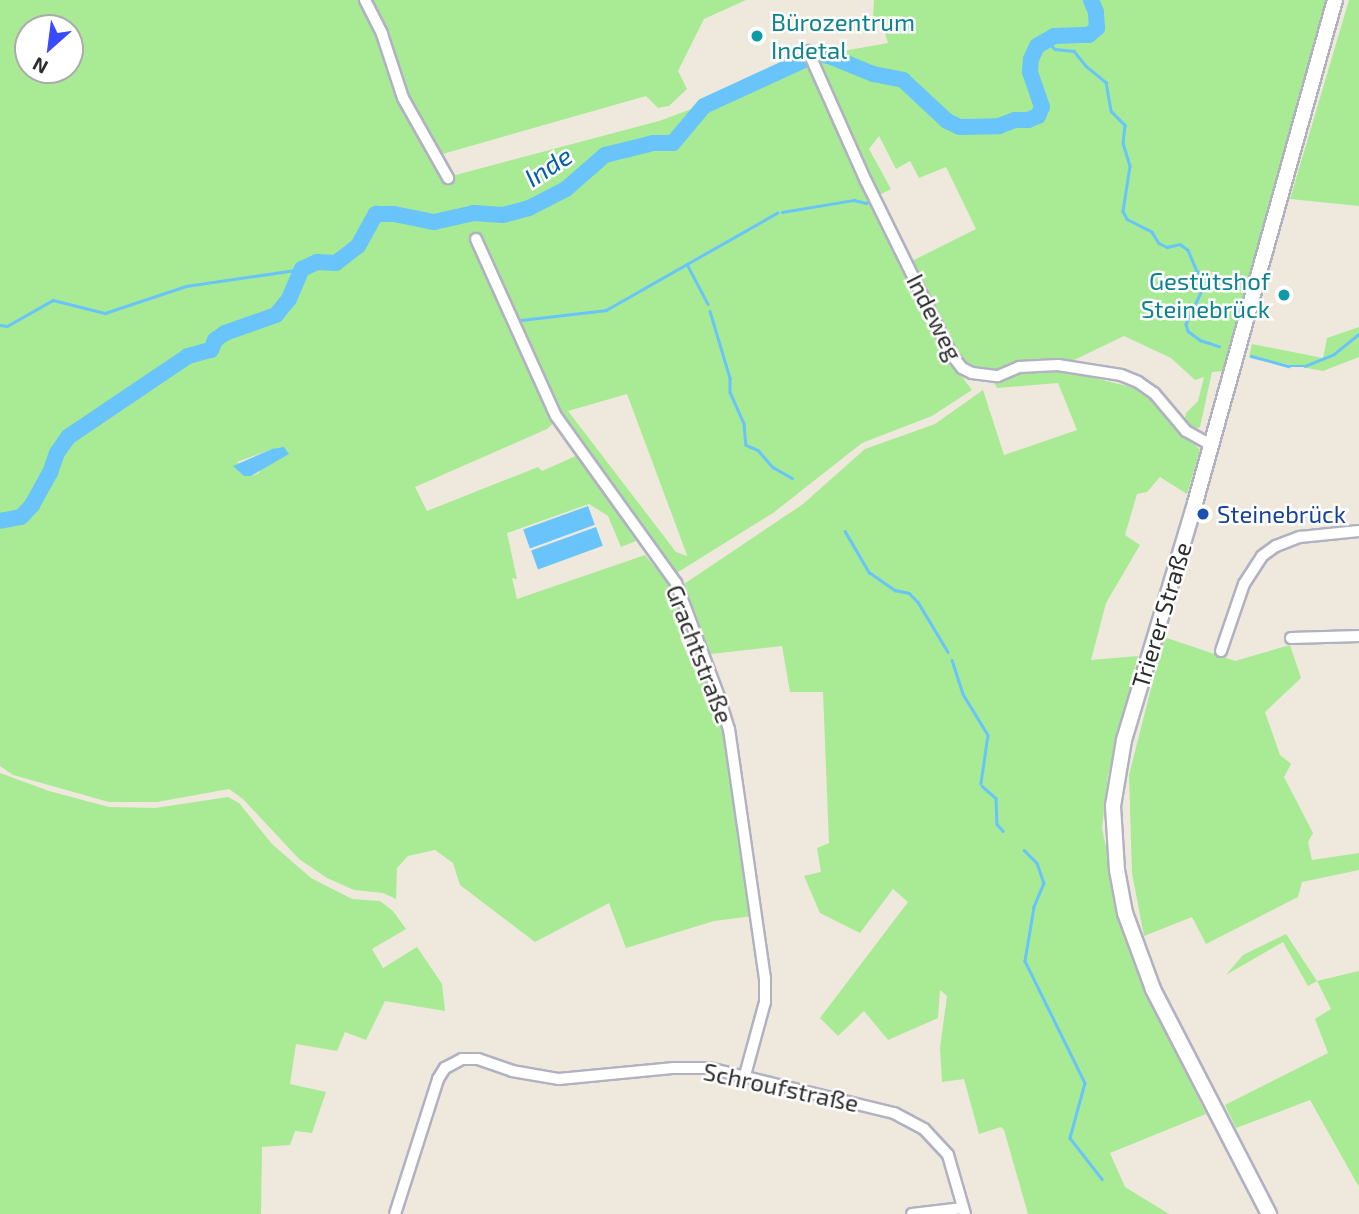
<!DOCTYPE html>
<meta charset="utf-8">
<style>
body{margin:0}
#map{position:relative;width:1359px;height:1214px;overflow:hidden;background:#efe9dd;font-family:"Exo 2",sans-serif}
div>[style]{position:absolute}
.green>*{inset:0;background:#a9ea95}
.water>*{inset:0;background:#68c4fa;transform-origin:0 0}
.stream>*{height:2.5px;margin:-1.25px;padding:0 1.25px;transform-origin:1.25px;border-radius:1.25px;background:#68c4fa}
.river>*{height:16px;margin:-8px;padding:0 8px;transform-origin:8px;border-radius:8px;background:#68c4fa}
.roads{filter:drop-shadow(2px 0 #b1b2c1) drop-shadow(-2px 0 #b1b2c1) drop-shadow(0 2px #b1b2c1) drop-shadow(0 -2px #b1b2c1)}
.minor>*{height:10px;margin:-5px;padding:0 5px;transform-origin:5px;border-radius:5px;background:#fff}
.secondary>*{height:14px;margin:-7px;padding:0 7px;transform-origin:7px;border-radius:7px;background:#fff}
.dots>*{width:19px;height:19px;translate:-50% -50%;box-sizing:border-box;border:4px solid #fff;border-radius:50%}
span{translate:-50% -50%;white-space:nowrap;text-align:center;line-height:1.15;-webkit-text-stroke:5px #fff;paint-order:stroke}
.culture-label{font-size:24px;color:#0d838f}
.left{translate:0 -50%;text-align:left}
.right{translate:-100% -50%;text-align:right}
.street-label{font-size:24px;color:#2c2c2c}
.transit-label{font-size:24px;color:#164399}
.water-label{font-size:26px;color:#015fac;font-style:italic}
.north{position:absolute;left:14px;top:14px;width:70px;height:70px;box-sizing:border-box;background:#fff;border:2px solid #ababab;border-radius:50%;rotate:208deg;font-size:19px;font-weight:700;line-height:28px;text-align:center;color:#2c2c2c}
.north::after{content:'';display:block;margin:auto;width:24px;height:32px;background:#3a4bff;clip-path:polygon(50% 0,100% 100%,50% 72%,0 100%)}
</style>
<div id="map">
<div class="green">
<i style="clip-path:polygon(evenodd,0 0,746px 0,704px 19px,678px 71px,687px 89px,669px 106px,658px 108px,646px 96px,439px 155px,452px 176px,659px 121px,697px 107px,707px 97px,811px 48px,843px 51px,888px 43px,882px 23px,873px 19px,874px 0,1327px 0,1223px 371px,1212px 372px,1200px 427px,1190px 431px,1184px 424px,1186px 413px,1198px 401px,1204px 377px,1195px 380px,1171px 358px,1124px 336px,1072px 361px,1048px 359px,988px 371px,966px 365px,952px 349px,912px 261px,976px 229px,946px 167px,919px 178px,910px 161px,896px 169px,879px 136px,869px 149px,891px 189px,877px 196px,890px 234px,957px 370px,972px 390px,932px 416px,862px 443px,773px 513px,675px 574px,561px 416px,547px 429px,415px 487px,427px 511px,538px 467px,542px 471px,578px 455px,636px 541px,621px 547px,608px 516px,589px 504px,507px 533px,517px 579px,512px 578px,517px 599px,645px 555px,671px 586px,691px 633px,680px 638px,697px 676px,709px 672px,728px 730px,754px 916px,714px 921px,626px 948px,609px 903px,535px 942px,460px 885px,453px 863px,435px 850px,408px 856px,397px 868px,396px 899px,383px 893px,354px 890px,327px 878px,299px 859px,243px 799px,229px 789px,157px 802px,109px 802px,13px 775px,0 766px,0 0,28px 28px,70px 28px,70px 70px,28px 70px,28px 28px,0 0,497px 281px,551px 398px,544px 402px,506px 319px,497px 281px,0 0,627px 394px,687px 555px,687px 556px,676px 552px,568px 411px,627px 394px,0 0,272px 449px,259px 473px,251px 476px,237px 462px,272px 449px)"></i>
<i style="clip-path:polygon(1349px 0,1359px 0,1359px 206px,1290px 199px)"></i>
<i style="clip-path:polygon(1359px 327px,1359px 357px,1323px 371px,1249px 357px,1252px 344px,1323px 358px,1327px 338px)"></i>
<i style="clip-path:polygon(1021px 368px,1058px 369px,1135px 388px,1155px 402px,1200px 450px,1187px 494px,1160px 477px,1147px 492px,1137px 494px,1125px 535px,1140px 545px,1106px 603px,1091px 660px,1138px 656px,1108px 776px,1102px 828px,1123px 929px,1149px 999px,1206px 1114px,1110px 1153px,1125px 1187px,1169px 1214px,1028px 1214px,1004px 1130px,1001px 1127px,979px 1134px,964px 1079px,942px 1082px,940px 1048px,947px 996px,940px 990px,938px 1018px,888px 1040px,864px 1011px,838px 1036px,820px 1018px,908px 902px,893px 889px,860px 933px,820px 913px,804px 876px,821px 872px,817px 848px,829px 843px,823px 692px,790px 692px,782px 646px,711px 654px,684px 584px,803px 504px,865px 449px,935px 424px,983px 390px,1004px 455px,1077px 430px,1058px 383px,997px 388px,994px 382px)"></i>
<i style="clip-path:polygon(1164px 637px,1235px 661px,1290px 645px,1301px 678px,1265px 712px,1280px 755px,1291px 764px,1284px 777px,1313px 833px,1308px 842px,1312px 860px,1359px 853px,1359px 870px,1302px 882px,1298px 897px,1206px 944px,1192px 917px,1144px 936px,1132px 873px,1129px 775px)"></i>
<i style="clip-path:polygon(0 773px,49px 791px,109px 807px,155px 808px,228px 797px,239px 803px,272px 844px,311px 878px,352px 899px,380px 901px,393px 911px,406px 929px,372px 949px,383px 968px,417px 947px,442px 984px,445px 1011px,385px 1001px,366px 1040px,345px 1032px,337px 1051px,296px 1044px,290px 1084px,326px 1092px,312px 1133px,295px 1131px,290px 1145px,262px 1147px,261px 1214px,0 1214px)"></i>
<i style="clip-path:polygon(1286px 934px,1317px 981px,1359px 971px,1359px 1187px,1310px 1100px,1236px 1128px,1225px 1105px,1328px 1053px,1315px 1019px,1331px 1009px,1317px 981px,1308px 986px,1283px 942px,1226px 975px,1243px 955px)"></i>
</div>
<div class="water">
<i style="clip-path:polygon(284px 447px,289px 454px,251px 476px,244px 476px,233px 466px,272px 449px)"></i>
<i style="left:588px;top:506px;width:20px;height:69px;rotate:70deg"></i>
<i style="left:596px;top:527px;width:20px;height:69px;rotate:70deg"></i>
</div>
<div class="stream">
<i style="left:1045px;top:40px;width:13px;rotate:42deg"></i>
<i style="left:1055px;top:49px;width:19px;rotate:6deg"></i>
<i style="left:1074px;top:51px;width:19px;rotate:51deg"></i>
<i style="left:1086px;top:66px;width:26px;rotate:39deg"></i>
<i style="left:1106px;top:82px;width:29px;rotate:80deg"></i>
<i style="left:1111px;top:111px;width:20px;rotate:45deg"></i>
<i style="left:1125px;top:125px;width:18px;rotate:96deg"></i>
<i style="left:1123px;top:143px;width:24px;rotate:73deg"></i>
<i style="left:1130px;top:166px;width:46px;rotate:98.8deg"></i>
<i style="left:1123px;top:211px;width:9px;rotate:63deg"></i>
<i style="left:1127px;top:219px;width:28px;rotate:27deg"></i>
<i style="left:1152px;top:232px;width:13px;rotate:58deg"></i>
<i style="left:1159px;top:243px;width:9px;rotate:27deg"></i>
<i style="left:1167px;top:247px;width:13px;rotate:-13deg"></i>
<i style="left:1180px;top:244px;width:10px;rotate:37deg"></i>
<i style="left:1188px;top:250px;width:23px;rotate:67deg"></i>
<i style="left:1197px;top:271px;width:13px;rotate:42deg"></i>
<i style="left:1207px;top:280px;width:49px;rotate:115.5deg"></i>
<i style="left:1186px;top:324px;width:7px;rotate:74deg"></i>
<i style="left:1188px;top:331px;width:15px;rotate:37deg"></i>
<i style="left:1200px;top:340px;width:20px;rotate:18deg"></i>
<i style="left:782px;top:212px;width:73px;rotate:-9.5deg"></i>
<i style="left:854px;top:200px;width:12px;rotate:14deg"></i>
<i style="left:866px;top:203px;width:7px;rotate:-27deg"></i>
<i style="left:687px;top:264px;width:45px;rotate:62.3deg"></i>
<i style="left:710px;top:311px;width:70px;rotate:73.4deg"></i>
<i style="left:730px;top:378px;width:14px;rotate:90deg"></i>
<i style="left:730px;top:392px;width:35px;rotate:66deg"></i>
<i style="left:744px;top:424px;width:21px;rotate:85deg"></i>
<i style="left:746px;top:445px;width:13px;rotate:23deg"></i>
<i style="left:758px;top:450px;width:23px;rotate:49deg"></i>
<i style="left:773px;top:467px;width:22px;rotate:30deg"></i>
<i style="left:521px;top:320px;width:86px;rotate:-6.7deg"></i>
<i style="left:606px;top:310px;width:197px;rotate:-29.6deg"></i>
<i style="left:0;top:325px;width:7px;rotate:8deg"></i>
<i style="left:7px;top:326px;width:53px;rotate:-29.5deg"></i>
<i style="left:53px;top:300px;width:54px;rotate:14deg"></i>
<i style="left:105px;top:313px;width:85px;rotate:-18.4deg"></i>
<i style="left:186px;top:286px;width:117px;rotate:-8.3deg"></i>
<i style="left:1251px;top:356px;width:39px;rotate:15deg"></i>
<i style="left:1289px;top:366px;width:16px"></i>
<i style="left:1305px;top:366px;width:31px;rotate:-22deg"></i>
<i style="left:1334px;top:354px;width:32px;rotate:-39deg"></i>
<i style="left:845px;top:531px;width:48px;rotate:59.7deg"></i>
<i style="left:869px;top:572px;width:32px;rotate:35deg"></i>
<i style="left:895px;top:590px;width:14px;rotate:12deg"></i>
<i style="left:909px;top:593px;width:13px;rotate:45deg"></i>
<i style="left:918px;top:602px;width:58px;rotate:59deg"></i>
<i style="left:952px;top:660px;width:36px;rotate:72deg"></i>
<i style="left:963px;top:694px;width:48px;rotate:58.6deg"></i>
<i style="left:988px;top:735px;width:49px;rotate:98.3deg"></i>
<i style="left:982px;top:786px;width:18px;rotate:41deg"></i>
<i style="left:996px;top:798px;width:26px;rotate:88deg"></i>
<i style="left:997px;top:824px;width:9px;rotate:49deg"></i>
<i style="left:1024px;top:850px;width:18px;rotate:45deg"></i>
<i style="left:1037px;top:863px;width:21px;rotate:71deg"></i>
<i style="left:1044px;top:883px;width:26px;rotate:113deg"></i>
<i style="left:1034px;top:907px;width:55px;rotate:99.5deg"></i>
<i style="left:1025px;top:961px;width:136px;rotate:63.8deg"></i>
<i style="left:1085px;top:1083px;width:57px;rotate:105.3deg"></i>
<i style="left:1070px;top:1138px;width:52px;rotate:52deg"></i>
</div>
<div class="river">
<i style="left:0;top:521px;width:21px;rotate:-11deg"></i>
<i style="left:21px;top:517px;width:16px;rotate:-47deg"></i>
<i style="left:32px;top:505px;width:37px;rotate:-61deg"></i>
<i style="left:50px;top:473px;width:21px;rotate:-71deg"></i>
<i style="left:57px;top:453px;width:19px;rotate:-55deg"></i>
<i style="left:68px;top:437px;width:145px;rotate:-34deg"></i>
<i style="left:188px;top:356px;width:24px;rotate:-15deg"></i>
<i style="left:211px;top:350px;width:11px;rotate:-68deg"></i>
<i style="left:215px;top:340px;width:12px;rotate:-35deg"></i>
<i style="left:225px;top:333px;width:54px;rotate:-19.4deg"></i>
<i style="left:276px;top:315px;width:21px;rotate:-51deg"></i>
<i style="left:289px;top:299px;width:33px;rotate:-67deg"></i>
<i style="left:302px;top:269px;width:17px;rotate:-25deg"></i>
<i style="left:317px;top:262px;width:19px;rotate:3deg"></i>
<i style="left:336px;top:263px;width:28px;rotate:-38deg"></i>
<i style="left:358px;top:246px;width:37px;rotate:-61deg"></i>
<i style="left:376px;top:214px;width:18px"></i>
<i style="left:394px;top:214px;width:41px;rotate:11.3deg"></i>
<i style="left:434px;top:222px;width:41px;rotate:-12.7deg"></i>
<i style="left:474px;top:213px;width:29px;rotate:4deg"></i>
<i style="left:503px;top:215px;width:27px;rotate:-15deg"></i>
<i style="left:529px;top:208px;width:42px;rotate:-27.2deg"></i>
<i style="left:566px;top:189px;width:52px;rotate:-41.1deg"></i>
<i style="left:605px;top:155px;width:49px;rotate:-14deg"></i>
<i style="left:653px;top:143px;width:20px"></i>
<i style="left:673px;top:143px;width:48px;rotate:-50deg"></i>
<i style="left:704px;top:106px;width:124px;rotate:-24.7deg"></i>
<i style="left:817px;top:54px;width:12px;rotate:9deg"></i>
<i style="left:829px;top:56px;width:48px;rotate:22.2deg"></i>
<i style="left:873px;top:74px;width:31px;rotate:11deg"></i>
<i style="left:903px;top:80px;width:60px;rotate:43deg"></i>
<i style="left:947px;top:121px;width:14px;rotate:25deg"></i>
<i style="left:960px;top:127px;width:39px;rotate:-1deg"></i>
<i style="left:999px;top:126px;width:17px;rotate:-21deg"></i>
<i style="left:1015px;top:120px;width:13px"></i>
<i style="left:1028px;top:120px;width:11px;rotate:-22deg"></i>
<i style="left:1038px;top:116px;width:10px;rotate:-66deg"></i>
<i style="left:1042px;top:107px;width:37px;rotate:-109deg"></i>
<i style="left:1030px;top:72px;width:13px;rotate:-86deg"></i>
<i style="left:1031px;top:59px;width:14px;rotate:-65deg"></i>
<i style="left:1037px;top:46px;width:20px;rotate:-30deg"></i>
<i style="left:1054px;top:36px;width:35px;rotate:-2deg"></i>
<i style="left:1089px;top:35px;width:11px;rotate:-41deg"></i>
<i style="left:1097px;top:28px;width:16px;rotate:-94deg"></i>
<i style="left:1096px;top:12px;width:13px;rotate:-113deg"></i>
</div>
<div class="roads">
<div class="minor">
<i style="left:365px;top:0;width:38px;rotate:63deg"></i>
<i style="left:382px;top:34px;width:67px;rotate:71.8deg"></i>
<i style="left:403px;top:98px;width:92px;rotate:60.6deg"></i>
<i style="left:808px;top:51px;width:142px;rotate:66deg"></i>
<i style="left:866px;top:181px;width:193px;rotate:63.8deg"></i>
<i style="left:951px;top:354px;width:18px;rotate:52deg"></i>
<i style="left:962px;top:368px;width:11px;rotate:27deg"></i>
<i style="left:972px;top:373px;width:26px;rotate:7deg"></i>
<i style="left:998px;top:376px;width:23px;rotate:-23deg"></i>
<i style="left:1019px;top:367px;width:39px;rotate:-3deg"></i>
<i style="left:1058px;top:365px;width:64px;rotate:9deg"></i>
<i style="left:1121px;top:375px;width:18px;rotate:22deg"></i>
<i style="left:1138px;top:382px;width:19px;rotate:35deg"></i>
<i style="left:1154px;top:393px;width:50px;rotate:49.9deg"></i>
<i style="left:1186px;top:431px;width:29px;rotate:29deg"></i>
<i style="left:476px;top:239px;width:194px;rotate:65.7deg"></i>
<i style="left:556px;top:416px;width:206px;rotate:54.3deg"></i>
<i style="left:676px;top:583px;width:122px;rotate:69.3deg"></i>
<i style="left:719px;top:697px;width:34px;rotate:73deg"></i>
<i style="left:729px;top:729px;width:252px;rotate:81.8deg"></i>
<i style="left:765px;top:978px;width:24px;rotate:90deg"></i>
<i style="left:765px;top:1002px;width:76px;rotate:105.3deg"></i>
<i style="left:1291px;top:638px;width:68px;rotate:-1.7deg"></i>
<i style="left:1221px;top:651px;width:71px;rotate:-71.1deg"></i>
<i style="left:1244px;top:584px;width:33px;rotate:-57deg"></i>
<i style="left:1262px;top:556px;width:17px;rotate:-36deg"></i>
<i style="left:1276px;top:546px;width:26px;rotate:-21deg"></i>
<i style="left:1300px;top:537px;width:59px;rotate:-5.8deg"></i>
<i style="left:395px;top:1214px;width:142px;rotate:-72.3deg"></i>
<i style="left:438px;top:1079px;width:13px;rotate:-58deg"></i>
<i style="left:445px;top:1068px;width:19px;rotate:-28deg"></i>
<i style="left:462px;top:1059px;width:16px"></i>
<i style="left:478px;top:1059px;width:36px;rotate:19deg"></i>
<i style="left:512px;top:1071px;width:48px;rotate:9.7deg"></i>
<i style="left:559px;top:1079px;width:116px;rotate:-5.5deg"></i>
<i style="left:674px;top:1068px;width:35px"></i>
<i style="left:709px;top:1068px;width:190px;rotate:13.7deg"></i>
<i style="left:894px;top:1113px;width:34px;rotate:28deg"></i>
<i style="left:924px;top:1129px;width:35px;rotate:47deg"></i>
<i style="left:948px;top:1155px;width:61px;rotate:73.9deg"></i>
<i style="left:912px;top:1214px;width:51px;rotate:-6.7deg"></i>
</div>
<div class="secondary">
<i style="left:1269px;top:1214px;width:253px;rotate:-117.3deg"></i>
<i style="left:1153px;top:989px;width:81px;rotate:-110.2deg"></i>
<i style="left:1125px;top:913px;width:44px;rotate:-100.5deg"></i>
<i style="left:1117px;top:870px;width:64px;rotate:-93.6deg"></i>
<i style="left:1113px;top:806px;width:67px;rotate:-80.5deg"></i>
<i style="left:1124px;top:740px;width:247px;rotate:-73.3deg"></i>
<i style="left:1195px;top:503px;width:522px;rotate:-74.45deg"></i>
</div>
</div>
<div class="dots">
<i style="left:757px;top:36px;background:#0f9aa8"></i>
<i style="left:1284px;top:295px;background:#0f9aa8"></i>
<i style="left:1203px;top:514px;background:#1a4fb4"></i>
</div>
<div class="culture-label">
<span class="left" style="left:771px;top:36px">Bürozentrum<br>Indetal</span>
<span class="right" style="left:1270px;top:295px">Gestütshof<br>Steinebrück</span>
</div>
<div class="street-label">
<span style="left:935px;top:317px;rotate:63deg">Indeweg</span>
<span style="left:1161px;top:615px;rotate:-73deg">Trierer Straße</span>
<span style="left:700px;top:654px;rotate:69deg">Grachtstraße</span>
<span style="left:781px;top:1087px;rotate:12deg">Schroufstraße</span>
</div>
<div class="transit-label">
<span class="left" style="left:1217px;top:514px">Steinebrück</span>
</div>
<div class="water-label">
<span style="left:548px;top:166px;rotate:-33deg">Inde</span>
</div>
<div class="north">N</div>
</div>
